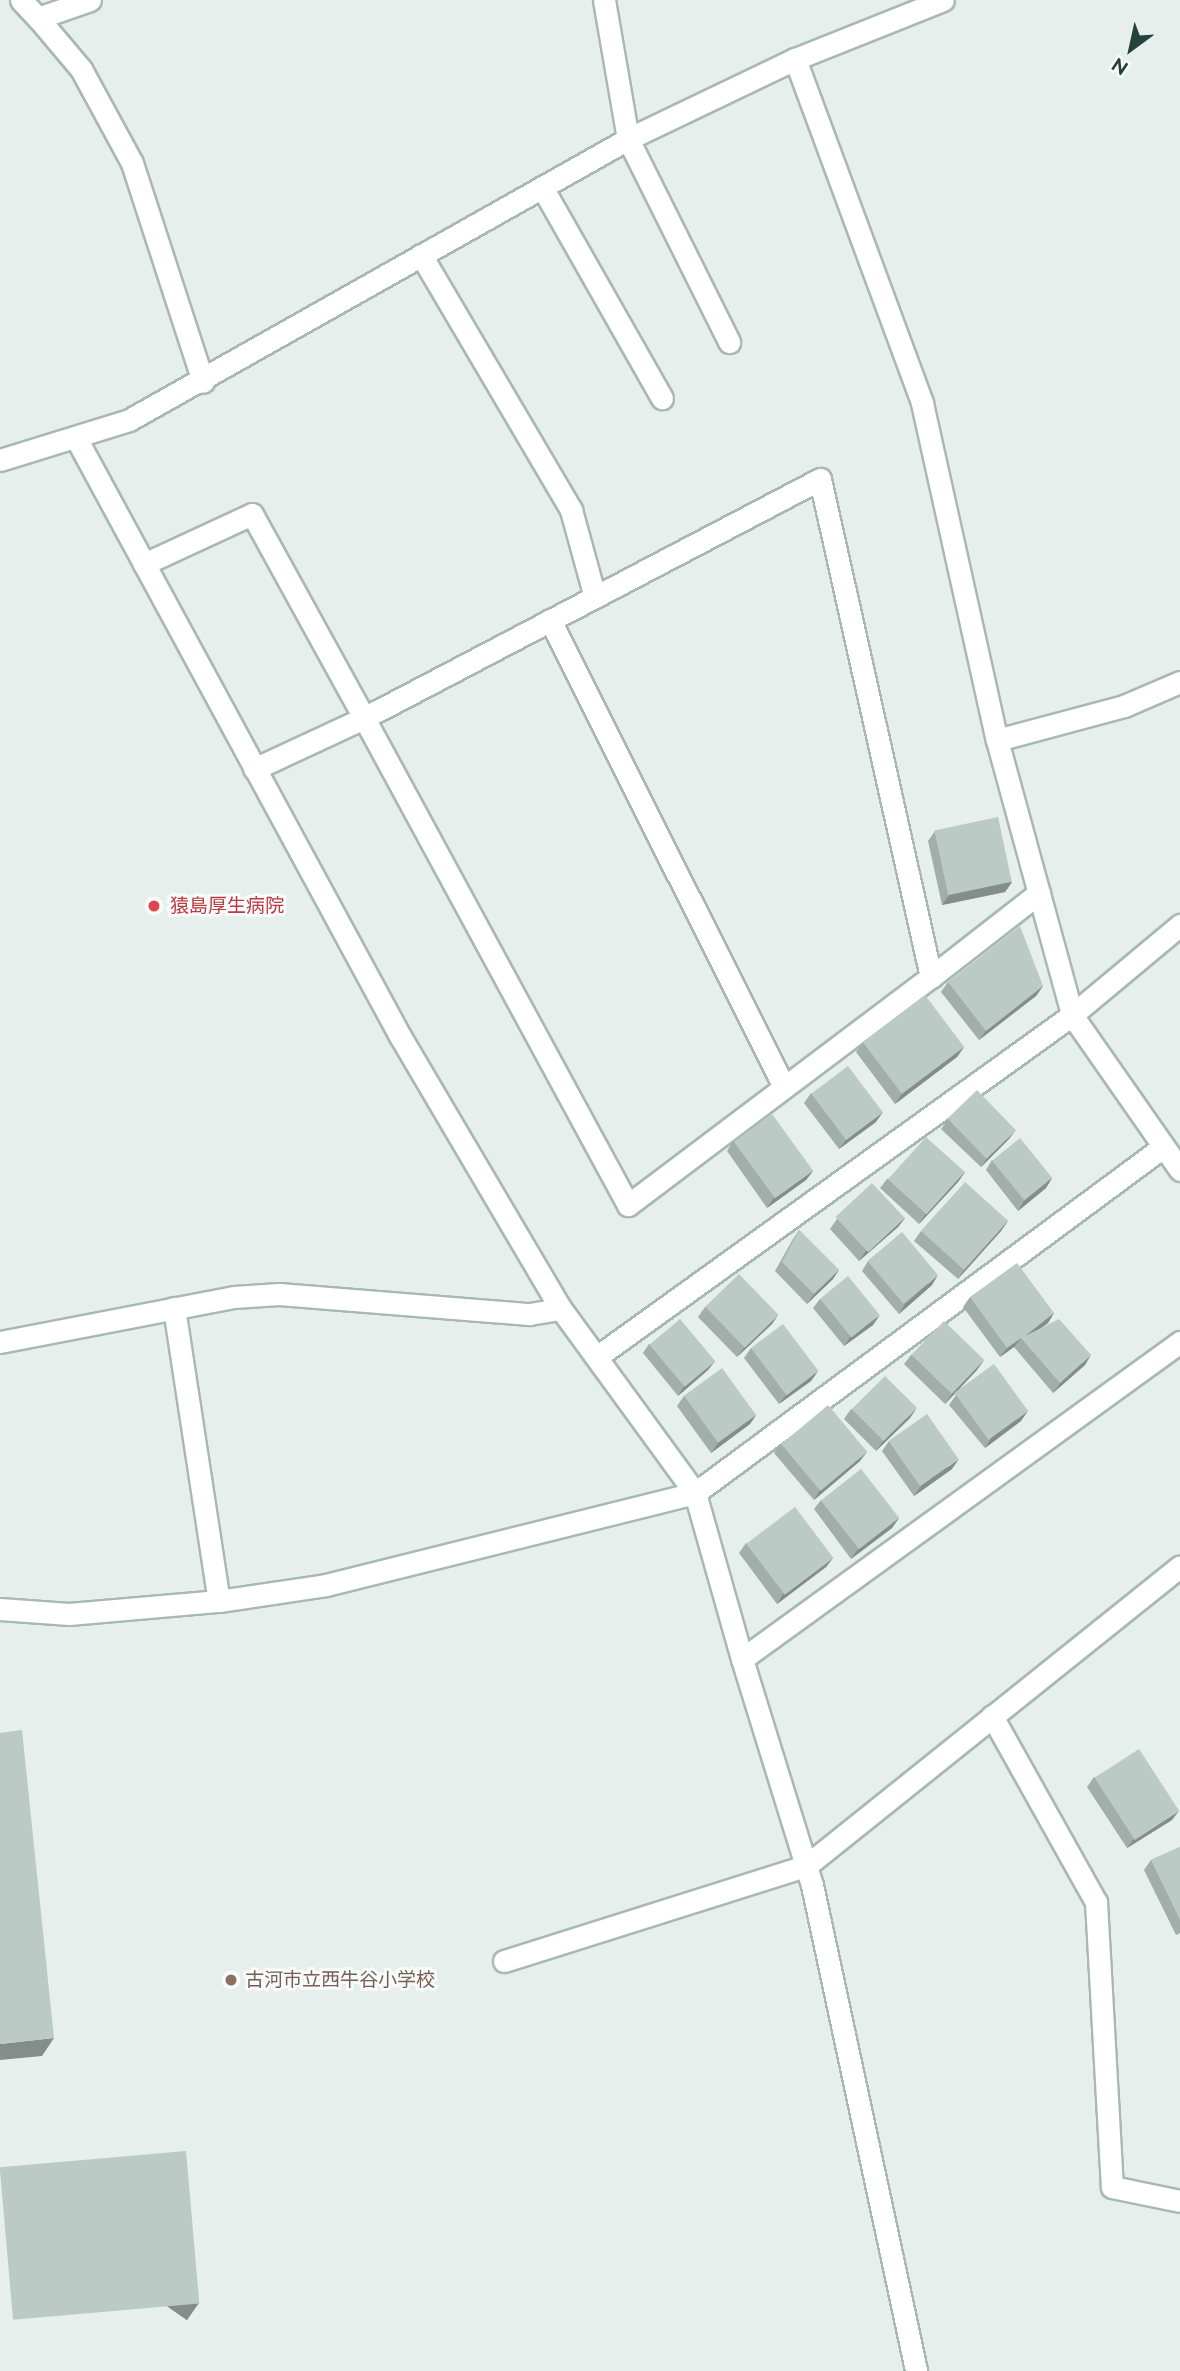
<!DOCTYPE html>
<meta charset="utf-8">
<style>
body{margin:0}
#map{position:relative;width:1180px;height:2371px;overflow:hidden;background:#e6efeb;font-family:Raleway,"Noto Sans JP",sans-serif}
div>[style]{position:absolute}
.roads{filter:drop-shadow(2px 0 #a8b8b2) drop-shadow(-2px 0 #a8b8b2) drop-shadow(0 2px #a8b8b2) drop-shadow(0 -2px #a8b8b2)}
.street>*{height:21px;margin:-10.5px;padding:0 10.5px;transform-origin:10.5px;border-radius:10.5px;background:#fff}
.secondary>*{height:21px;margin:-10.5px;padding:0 10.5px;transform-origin:10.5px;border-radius:10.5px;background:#fff}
.wall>*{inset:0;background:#a1aea9}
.shaded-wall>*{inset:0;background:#838d89;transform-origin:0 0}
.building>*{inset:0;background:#bbcac4;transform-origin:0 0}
.dots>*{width:19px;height:19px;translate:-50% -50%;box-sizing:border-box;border:4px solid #f7fbf9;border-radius:50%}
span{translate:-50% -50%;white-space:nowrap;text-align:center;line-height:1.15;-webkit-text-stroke:6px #f7fbf9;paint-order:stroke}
.health-label{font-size:19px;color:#be3a42}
.left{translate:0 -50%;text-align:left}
.education-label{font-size:19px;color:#785e54}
.north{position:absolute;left:1096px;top:14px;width:70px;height:70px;-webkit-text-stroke:5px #f7fbf9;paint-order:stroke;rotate:213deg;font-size:19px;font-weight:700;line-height:28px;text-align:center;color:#24423a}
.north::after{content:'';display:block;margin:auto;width:24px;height:32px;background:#24423a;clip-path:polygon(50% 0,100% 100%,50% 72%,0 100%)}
</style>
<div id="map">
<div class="roads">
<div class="street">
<i style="left:21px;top:0;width:25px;rotate:47deg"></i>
<i style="left:38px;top:18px;width:55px;rotate:-19.1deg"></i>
<i style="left:604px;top:0;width:141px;rotate:80.2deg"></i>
<i style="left:628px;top:139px;width:227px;rotate:63.5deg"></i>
<i style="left:38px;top:18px;width:67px;rotate:49.9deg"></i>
<i style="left:81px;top:69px;width:107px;rotate:61.5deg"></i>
<i style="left:132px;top:163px;width:230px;rotate:72deg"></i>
<i style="left:795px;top:59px;width:367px;rotate:69.7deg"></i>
<i style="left:922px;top:403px;width:345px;rotate:77.5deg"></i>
<i style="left:997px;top:740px;width:285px;rotate:74.7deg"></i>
<i style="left:1072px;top:1015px;width:189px;rotate:55.1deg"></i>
<i style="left:542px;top:187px;width:243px;rotate:60.4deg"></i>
<i style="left:421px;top:255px;width:296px;rotate:59.5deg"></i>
<i style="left:571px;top:510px;width:90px;rotate:74.6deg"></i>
<i style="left:76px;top:438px;width:680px;rotate:61.55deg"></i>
<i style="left:400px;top:1036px;width:317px;rotate:59.5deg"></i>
<i style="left:561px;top:1309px;width:228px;rotate:53.9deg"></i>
<i style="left:695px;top:1493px;width:173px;rotate:74.2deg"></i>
<i style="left:742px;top:1659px;width:541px;rotate:-35.89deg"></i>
<i style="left:0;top:460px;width:135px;rotate:-17.2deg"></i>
<i style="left:129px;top:420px;width:573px;rotate:-29.39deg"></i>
<i style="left:628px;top:139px;width:185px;rotate:-25.6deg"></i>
<i style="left:795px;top:59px;width:159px;rotate:-21.7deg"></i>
<i style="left:144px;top:564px;width:119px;rotate:-24.8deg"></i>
<i style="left:252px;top:514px;width:233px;rotate:61.2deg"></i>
<i style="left:364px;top:718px;width:554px;rotate:61.54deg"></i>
<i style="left:628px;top:1205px;width:379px;rotate:-37deg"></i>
<i style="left:931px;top:977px;width:510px;rotate:-102.57deg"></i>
<i style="left:820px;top:479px;width:515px;rotate:152.34deg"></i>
<i style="left:364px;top:718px;width:121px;rotate:155.1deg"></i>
<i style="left:550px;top:620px;width:522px;rotate:63.39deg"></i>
<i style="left:997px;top:740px;width:131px;rotate:-15deg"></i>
<i style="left:1124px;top:706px;width:61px;rotate:-23.2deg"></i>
<i style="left:931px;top:977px;width:137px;rotate:-37.9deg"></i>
<i style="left:174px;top:1308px;width:296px;rotate:81.3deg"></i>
<i style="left:0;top:1342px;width:238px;rotate:-10.9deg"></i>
<i style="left:234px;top:1297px;width:45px;rotate:-3.8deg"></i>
<i style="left:279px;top:1294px;width:251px;rotate:4.6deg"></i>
<i style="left:529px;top:1314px;width:32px;rotate:-9deg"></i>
<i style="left:598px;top:1356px;width:584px;rotate:-35.73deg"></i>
<i style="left:1072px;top:1015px;width:141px;rotate:-39.8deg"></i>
<i style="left:0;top:1609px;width:69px;rotate:4.1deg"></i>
<i style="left:69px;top:1614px;width:151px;rotate:-5deg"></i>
<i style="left:219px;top:1601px;width:108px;rotate:-8.5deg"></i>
<i style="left:326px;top:1585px;width:380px;rotate:-14deg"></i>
<i style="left:695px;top:1493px;width:582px;rotate:-36.48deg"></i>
<i style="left:992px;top:1716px;width:213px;rotate:60.8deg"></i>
<i style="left:1096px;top:1902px;width:285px;rotate:86.8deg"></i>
<i style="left:1112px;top:2187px;width:69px;rotate:11.6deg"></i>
<i style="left:504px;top:1961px;width:317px;rotate:-17.5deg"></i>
<i style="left:806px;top:1866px;width:479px;rotate:-38.7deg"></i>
</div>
<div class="secondary">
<i style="left:742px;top:1659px;width:237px;rotate:72.8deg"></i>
<i style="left:812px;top:1885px;width:497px;rotate:77.9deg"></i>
</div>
</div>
<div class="wall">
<i style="clip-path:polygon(935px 831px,1012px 882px,1005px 892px,942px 905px,928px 841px)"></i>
<i style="clip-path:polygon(948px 982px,1043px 986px,1036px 996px,979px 1040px,941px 992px)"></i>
<i style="clip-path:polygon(863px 1042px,964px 1047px,957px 1057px,895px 1104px,856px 1052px)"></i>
<i style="clip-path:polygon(811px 1093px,876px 1122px,839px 1149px,804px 1103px)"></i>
<i style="clip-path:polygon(948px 1119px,1009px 1139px,981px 1167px,941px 1129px)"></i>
<i style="clip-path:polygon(733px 1141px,813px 1171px,806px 1180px,767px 1208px,727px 1151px)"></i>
<i style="clip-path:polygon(992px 1160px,1052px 1178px,1046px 1188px,1018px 1211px,986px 1170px)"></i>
<i style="clip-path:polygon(965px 1172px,958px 1182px,919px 1224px,880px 1188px,887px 1179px)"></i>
<i style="clip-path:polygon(905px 1218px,898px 1227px,859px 1261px,830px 1229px,837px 1219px)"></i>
<i style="clip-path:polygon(1008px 1221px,1001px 1231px,958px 1279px,914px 1241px,921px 1231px)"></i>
<i style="clip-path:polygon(799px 1230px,839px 1270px,833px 1279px,807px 1304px,775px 1271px,793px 1239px)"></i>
<i style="clip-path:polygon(868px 1261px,932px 1285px,899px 1314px,862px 1271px)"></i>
<i style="clip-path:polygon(970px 1297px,1054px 1313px,1048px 1323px,1041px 1328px,1085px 1365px,1053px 1393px,1014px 1347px,1000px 1357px,963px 1307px)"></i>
<i style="clip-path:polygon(820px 1299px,873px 1325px,844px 1346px,813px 1308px)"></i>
<i style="clip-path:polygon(705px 1307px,778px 1315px,772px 1324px,737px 1357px,698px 1317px)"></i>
<i style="clip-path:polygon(649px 1344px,715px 1361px,708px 1370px,678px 1396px,643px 1353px)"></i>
<i style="clip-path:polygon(751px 1348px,818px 1371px,811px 1381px,779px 1404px,744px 1358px)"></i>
<i style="clip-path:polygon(911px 1355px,984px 1360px,977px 1370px,945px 1404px,904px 1364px)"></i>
<i style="clip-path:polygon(956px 1395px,1021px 1421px,985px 1448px,949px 1405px)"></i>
<i style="clip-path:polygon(684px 1396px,756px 1415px,750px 1424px,711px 1453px,677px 1406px)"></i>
<i style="clip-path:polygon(851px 1409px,910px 1418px,876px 1451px,844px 1419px)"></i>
<i style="clip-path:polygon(889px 1441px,952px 1469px,914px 1496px,882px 1451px)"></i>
<i style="clip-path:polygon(781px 1444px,860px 1461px,814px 1500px,774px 1453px)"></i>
<i style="clip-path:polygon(821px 1500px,899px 1518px,892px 1528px,851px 1559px,814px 1509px)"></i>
<i style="clip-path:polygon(746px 1543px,833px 1558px,826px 1567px,777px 1604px,739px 1553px)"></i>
<i style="clip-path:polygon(1094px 1777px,1172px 1820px,1127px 1848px,1087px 1787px)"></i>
<i style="clip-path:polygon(1180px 1847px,1180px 1933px,1176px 1935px,1144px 1870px,1151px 1860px)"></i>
</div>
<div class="shaded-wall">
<i style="clip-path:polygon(1012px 882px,1005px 892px,942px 905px,949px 895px)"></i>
<i style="clip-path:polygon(1043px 986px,1036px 996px,979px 1040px,986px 1031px)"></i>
<i style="clip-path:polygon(964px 1047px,957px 1057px,895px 1104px,902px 1094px)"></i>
<i style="clip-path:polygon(883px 1112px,876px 1122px,839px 1149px,846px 1140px)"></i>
<i style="clip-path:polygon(1016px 1130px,1009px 1139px,981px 1167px,987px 1158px)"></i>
<i style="clip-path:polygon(813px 1171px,806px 1180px,767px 1208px,774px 1198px)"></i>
<i style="clip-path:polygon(965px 1172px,958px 1182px,919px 1224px,925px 1215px)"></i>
<i style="clip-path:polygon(1052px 1178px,1046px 1188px,1018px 1211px,1024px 1201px)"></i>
<i style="clip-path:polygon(905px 1218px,898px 1227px,859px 1261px,866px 1251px)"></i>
<i style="clip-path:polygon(1008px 1221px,1001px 1231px,958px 1279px,964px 1270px)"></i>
<i style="clip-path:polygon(839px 1270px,833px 1279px,807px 1304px,814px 1294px)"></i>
<i style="clip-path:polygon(938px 1275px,932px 1285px,899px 1314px,905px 1304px)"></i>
<i style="clip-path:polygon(1054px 1313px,1048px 1323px,1024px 1341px,1025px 1336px)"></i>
<i style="clip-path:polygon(778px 1315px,772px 1324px,737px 1357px,744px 1348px)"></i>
<i style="clip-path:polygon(880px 1315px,873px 1325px,844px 1346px,851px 1336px)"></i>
<i style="clip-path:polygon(1021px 1338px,1014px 1347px,1000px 1357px,1007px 1348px)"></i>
<i style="clip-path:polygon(1091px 1355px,1085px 1365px,1053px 1393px,1060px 1383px)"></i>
<i style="clip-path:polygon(984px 1360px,977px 1370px,945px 1404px,952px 1394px)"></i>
<i style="clip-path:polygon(715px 1361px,708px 1370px,678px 1396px,684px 1386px)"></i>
<i style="clip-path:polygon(818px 1371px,811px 1381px,779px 1404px,786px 1395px)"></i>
<i style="clip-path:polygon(917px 1408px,910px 1418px,876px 1451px,883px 1441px)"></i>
<i style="clip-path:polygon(1028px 1411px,1021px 1421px,985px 1448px,991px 1438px)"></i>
<i style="clip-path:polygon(756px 1415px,750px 1424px,711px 1453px,718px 1443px)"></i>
<i style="clip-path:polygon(867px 1452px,860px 1461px,814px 1500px,820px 1490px)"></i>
<i style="clip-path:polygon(959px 1459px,952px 1469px,914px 1496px,921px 1486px)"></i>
<i style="clip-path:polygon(899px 1518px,892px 1528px,851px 1559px,858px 1549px)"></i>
<i style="clip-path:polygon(833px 1558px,826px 1567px,777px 1604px,783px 1594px)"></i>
<i style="clip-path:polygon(1179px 1811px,1172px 1820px,1127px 1848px,1134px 1839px)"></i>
<i style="clip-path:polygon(54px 2038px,42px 2056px,0 2060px,0 2044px)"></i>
<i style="left:199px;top:2303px;width:21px;height:199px;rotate:125deg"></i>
</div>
<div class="building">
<i style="left:998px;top:817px;width:66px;height:65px;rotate:78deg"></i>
<i style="clip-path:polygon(1020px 926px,1043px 986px,986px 1031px,948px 982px)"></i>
<i style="left:925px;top:995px;width:65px;height:78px;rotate:53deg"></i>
<i style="left:848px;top:1066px;width:58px;height:46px;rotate:53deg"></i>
<i style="left:977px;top:1090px;width:56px;height:41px;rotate:46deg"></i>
<i style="left:772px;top:1114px;width:70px;height:47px;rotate:54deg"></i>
<i style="left:926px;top:1137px;width:52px;height:57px;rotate:42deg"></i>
<i style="left:1020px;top:1138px;width:51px;height:36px;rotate:51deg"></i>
<i style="left:965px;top:1182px;width:58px;height:66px;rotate:42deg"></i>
<i style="left:872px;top:1183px;width:48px;height:50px;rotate:47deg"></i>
<i style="clip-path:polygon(799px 1230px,839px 1270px,814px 1294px,782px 1262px)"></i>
<i style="left:902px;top:1232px;width:56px;height:45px;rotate:50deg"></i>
<i style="clip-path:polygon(1017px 1263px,1054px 1313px,1025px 1336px,1059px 1319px,1091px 1355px,1060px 1383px,1021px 1338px,1007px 1348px,970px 1297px)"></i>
<i style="left:739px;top:1274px;width:57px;height:47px;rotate:46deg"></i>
<i style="left:848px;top:1276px;width:50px;height:36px;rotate:51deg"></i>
<i style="left:680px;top:1319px;width:55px;height:40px;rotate:50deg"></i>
<i style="left:944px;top:1321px;width:56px;height:47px;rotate:44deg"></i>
<i style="left:783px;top:1324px;width:59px;height:40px;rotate:53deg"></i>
<i style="left:994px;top:1364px;width:58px;height:49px;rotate:54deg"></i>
<i style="left:722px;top:1368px;width:58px;height:47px;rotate:54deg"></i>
<i style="left:885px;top:1376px;width:45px;height:47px;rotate:45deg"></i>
<i style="left:828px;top:1405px;width:61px;height:61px;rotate:50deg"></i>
<i style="left:927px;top:1414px;width:55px;height:47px;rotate:55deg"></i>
<i style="left:861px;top:1469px;width:62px;height:51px;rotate:52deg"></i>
<i style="left:795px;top:1507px;width:64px;height:61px;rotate:53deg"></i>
<i style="clip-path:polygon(22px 1730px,54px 2038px,0 2044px,0 1733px)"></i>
<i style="left:1139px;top:1749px;width:74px;height:53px;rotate:57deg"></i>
<i style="clip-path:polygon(1180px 1847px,1180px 1920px,1151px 1860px)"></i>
<i style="left:186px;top:2151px;width:153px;height:187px;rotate:85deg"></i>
</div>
<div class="dots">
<i style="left:154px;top:906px;background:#e0444e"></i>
<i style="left:231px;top:1980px;background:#8d6e63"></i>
</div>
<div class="health-label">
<span class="left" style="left:170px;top:906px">猿島厚生病院</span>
</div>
<div class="education-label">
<span class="left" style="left:245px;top:1980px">古河市立西牛谷小学校</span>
</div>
<div class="north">N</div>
</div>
